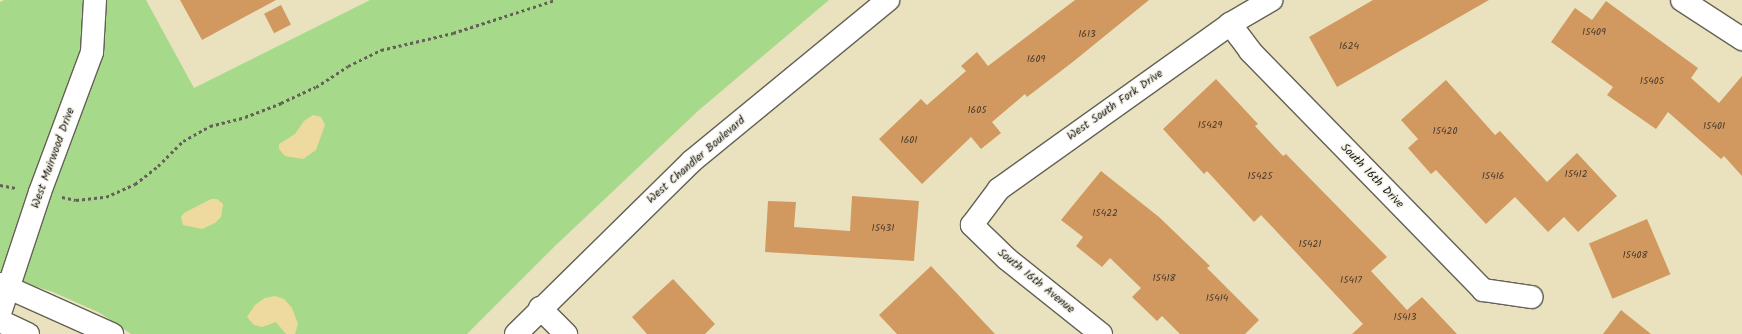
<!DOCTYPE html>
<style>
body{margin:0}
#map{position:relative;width:1742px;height:334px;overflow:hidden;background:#eae2bf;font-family:Kalam,sans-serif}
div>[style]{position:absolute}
.green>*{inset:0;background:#a6da8a}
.sand>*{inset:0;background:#eeda9e}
.building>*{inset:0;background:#d19960;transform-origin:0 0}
.path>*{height:2.5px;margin-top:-1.25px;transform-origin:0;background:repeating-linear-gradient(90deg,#646155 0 3px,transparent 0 6px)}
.roads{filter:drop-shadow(1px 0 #646155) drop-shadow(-1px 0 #646155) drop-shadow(0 1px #646155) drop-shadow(0 -1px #646155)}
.minor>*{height:22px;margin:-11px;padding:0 11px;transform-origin:11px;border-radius:11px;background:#fff}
.major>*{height:22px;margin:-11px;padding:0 11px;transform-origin:11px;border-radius:11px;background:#fff}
span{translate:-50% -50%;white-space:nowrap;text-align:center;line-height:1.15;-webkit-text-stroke:3px #f7f3e8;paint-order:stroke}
.number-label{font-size:10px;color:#493b2d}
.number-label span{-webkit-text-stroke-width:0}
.street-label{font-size:12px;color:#1c1c1c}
</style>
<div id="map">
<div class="green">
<i style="clip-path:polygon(4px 0,146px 0,194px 88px,370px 0,829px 0,698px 111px,555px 246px,467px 334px,131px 334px,100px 313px,53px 292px,0 275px,0 2px)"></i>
</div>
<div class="sand">
<i style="clip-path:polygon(313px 115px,321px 117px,325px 125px,316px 150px,303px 159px,285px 156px,279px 149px,279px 144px,295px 134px,304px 121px)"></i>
<i style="clip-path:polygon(211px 199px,217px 199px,223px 204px,221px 217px,215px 223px,202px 229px,183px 225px,181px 217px,184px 213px)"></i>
<i style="clip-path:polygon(275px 296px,284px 299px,292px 308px,298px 324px,295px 334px,286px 334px,276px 322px,262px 327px,254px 325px,247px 317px,255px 305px,265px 298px)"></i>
</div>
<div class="building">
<i style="clip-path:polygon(180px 0,276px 0,202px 40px)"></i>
<i style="clip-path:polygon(1075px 0,1149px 0,1074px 61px,1027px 97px,1025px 94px,992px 122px,1001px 133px,981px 149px,971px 137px,922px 184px,879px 139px,921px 99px,927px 105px,966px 71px,961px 66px,977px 52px,988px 66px)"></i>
<i style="clip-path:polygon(1373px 0,1489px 0,1337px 87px,1309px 37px)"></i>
<i style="clip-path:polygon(1606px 1px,1698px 68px,1691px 78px,1719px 103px,1742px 76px,1742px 176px,1724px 156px,1721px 159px,1668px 112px,1656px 129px,1607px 95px,1613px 87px,1551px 42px,1575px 8px,1592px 20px)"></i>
<i style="left:281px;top:5px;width:22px;height:19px;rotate:63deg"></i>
<i style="clip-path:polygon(1216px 79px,1258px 124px,1255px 126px,1283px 156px,1286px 154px,1387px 257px,1371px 271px,1407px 310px,1422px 297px,1457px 334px,1352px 334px,1363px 324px,1261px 215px,1254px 222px,1207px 171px,1204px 174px,1163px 129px)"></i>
<i style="clip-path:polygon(1446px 80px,1495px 135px,1500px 131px,1547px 182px,1577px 153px,1617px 196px,1578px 232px,1564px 217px,1548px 232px,1515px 197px,1486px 224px,1436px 170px,1431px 174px,1408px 148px,1418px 139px,1401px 120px)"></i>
<i style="clip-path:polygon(1101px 171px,1159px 217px,1210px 266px,1207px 268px,1259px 320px,1245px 334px,1180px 334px,1162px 316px,1157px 321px,1132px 297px,1141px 288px,1110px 258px,1102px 267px,1076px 246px,1083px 237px,1061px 220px)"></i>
<i style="clip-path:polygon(852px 196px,919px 201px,914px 261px,765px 252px,768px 201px,796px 202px,794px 227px,850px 231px)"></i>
<i style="left:1647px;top:219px;width:60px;height:63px;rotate:67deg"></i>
<i style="clip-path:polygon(931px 266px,995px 334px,897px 334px,879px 315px)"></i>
<i style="clip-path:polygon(673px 279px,715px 324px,705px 334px,647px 334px,632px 317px)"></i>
<i style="clip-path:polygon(1621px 310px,1651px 334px,1603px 334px)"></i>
</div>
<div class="path">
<i style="left:0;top:185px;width:16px;rotate:11deg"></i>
<i style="left:62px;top:197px;width:14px;rotate:12deg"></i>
<i style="left:76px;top:200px;width:30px;rotate:-6deg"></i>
<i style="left:106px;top:197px;width:32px;rotate:-24deg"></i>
<i style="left:135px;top:184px;width:29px;rotate:-38deg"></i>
<i style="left:158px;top:166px;width:35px;rotate:-45deg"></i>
<i style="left:183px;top:141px;width:31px;rotate:-29deg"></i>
<i style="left:210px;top:126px;width:36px;rotate:-14deg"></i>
<i style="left:245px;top:117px;width:39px;rotate:-21deg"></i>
<i style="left:281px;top:103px;width:38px;rotate:-25deg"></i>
<i style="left:316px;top:87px;width:38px;rotate:-33deg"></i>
<i style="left:348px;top:66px;width:37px;rotate:-26deg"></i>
<i style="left:381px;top:50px;width:74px;rotate:-13.3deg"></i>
<i style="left:453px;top:33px;width:107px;rotate:-17.9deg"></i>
</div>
<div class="roads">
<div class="minor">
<i style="left:1682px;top:0;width:72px;rotate:33deg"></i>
<i style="left:1230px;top:24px;width:34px;rotate:53deg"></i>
<i style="left:1250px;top:51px;width:334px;rotate:45.7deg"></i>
<i style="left:1483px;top:290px;width:49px;rotate:8.3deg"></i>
<i style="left:0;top:284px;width:123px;rotate:24.1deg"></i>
<i style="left:540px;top:308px;width:37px;rotate:45deg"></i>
<i style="left:0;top:313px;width:127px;rotate:-71.7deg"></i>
<i style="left:40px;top:192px;width:149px;rotate:-69.6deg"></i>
<i style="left:92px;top:52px;width:52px;rotate:-86.7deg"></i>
<i style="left:0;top:321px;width:31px;rotate:25deg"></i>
<i style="left:1101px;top:334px;width:120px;rotate:-141.4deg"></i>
<i style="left:1007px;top:259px;width:49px;rotate:-135.8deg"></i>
<i style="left:972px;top:225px;width:45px;rotate:-53.1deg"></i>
<i style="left:999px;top:189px;width:284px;rotate:-35.5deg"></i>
<i style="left:1230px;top:24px;width:48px;rotate:-30.3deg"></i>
</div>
<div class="major">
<i style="left:516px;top:334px;width:247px;rotate:-44.5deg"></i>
<i style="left:692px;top:161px;width:254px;rotate:-39.4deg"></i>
</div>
</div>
<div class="number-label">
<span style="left:1594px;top:33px">15409</span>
<span style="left:1087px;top:35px">1613</span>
<span style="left:1349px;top:47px">1624</span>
<span style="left:1036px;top:60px">1609</span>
<span style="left:1652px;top:82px">15405</span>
<span style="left:977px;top:111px">1605</span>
<span style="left:1210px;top:126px">15429</span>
<span style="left:1714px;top:127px">15401</span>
<span style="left:1445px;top:132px">15420</span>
<span style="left:909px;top:141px">1601</span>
<span style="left:1576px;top:175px">15412</span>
<span style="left:1260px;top:177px">15425</span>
<span style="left:1493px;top:177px">15416</span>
<span style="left:1105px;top:214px">15422</span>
<span style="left:883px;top:229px">15431</span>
<span style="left:1310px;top:245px">15421</span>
<span style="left:1635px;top:256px">15408</span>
<span style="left:1164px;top:279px">15418</span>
<span style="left:1351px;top:281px">15417</span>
<span style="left:1217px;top:299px">15414</span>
<span style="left:1405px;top:318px">15413</span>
</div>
<div class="street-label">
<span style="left:1115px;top:105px;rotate:-35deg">West South Fork Drive</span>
<span style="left:53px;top:158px;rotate:-70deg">West Muirwood Drive</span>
<span style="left:696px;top:160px;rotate:-41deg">West Chandler Boulevard</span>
<span style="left:1372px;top:176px;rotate:46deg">South 16th Drive</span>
<span style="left:1036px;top:281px;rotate:39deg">South 16th Avenue</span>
</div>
</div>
